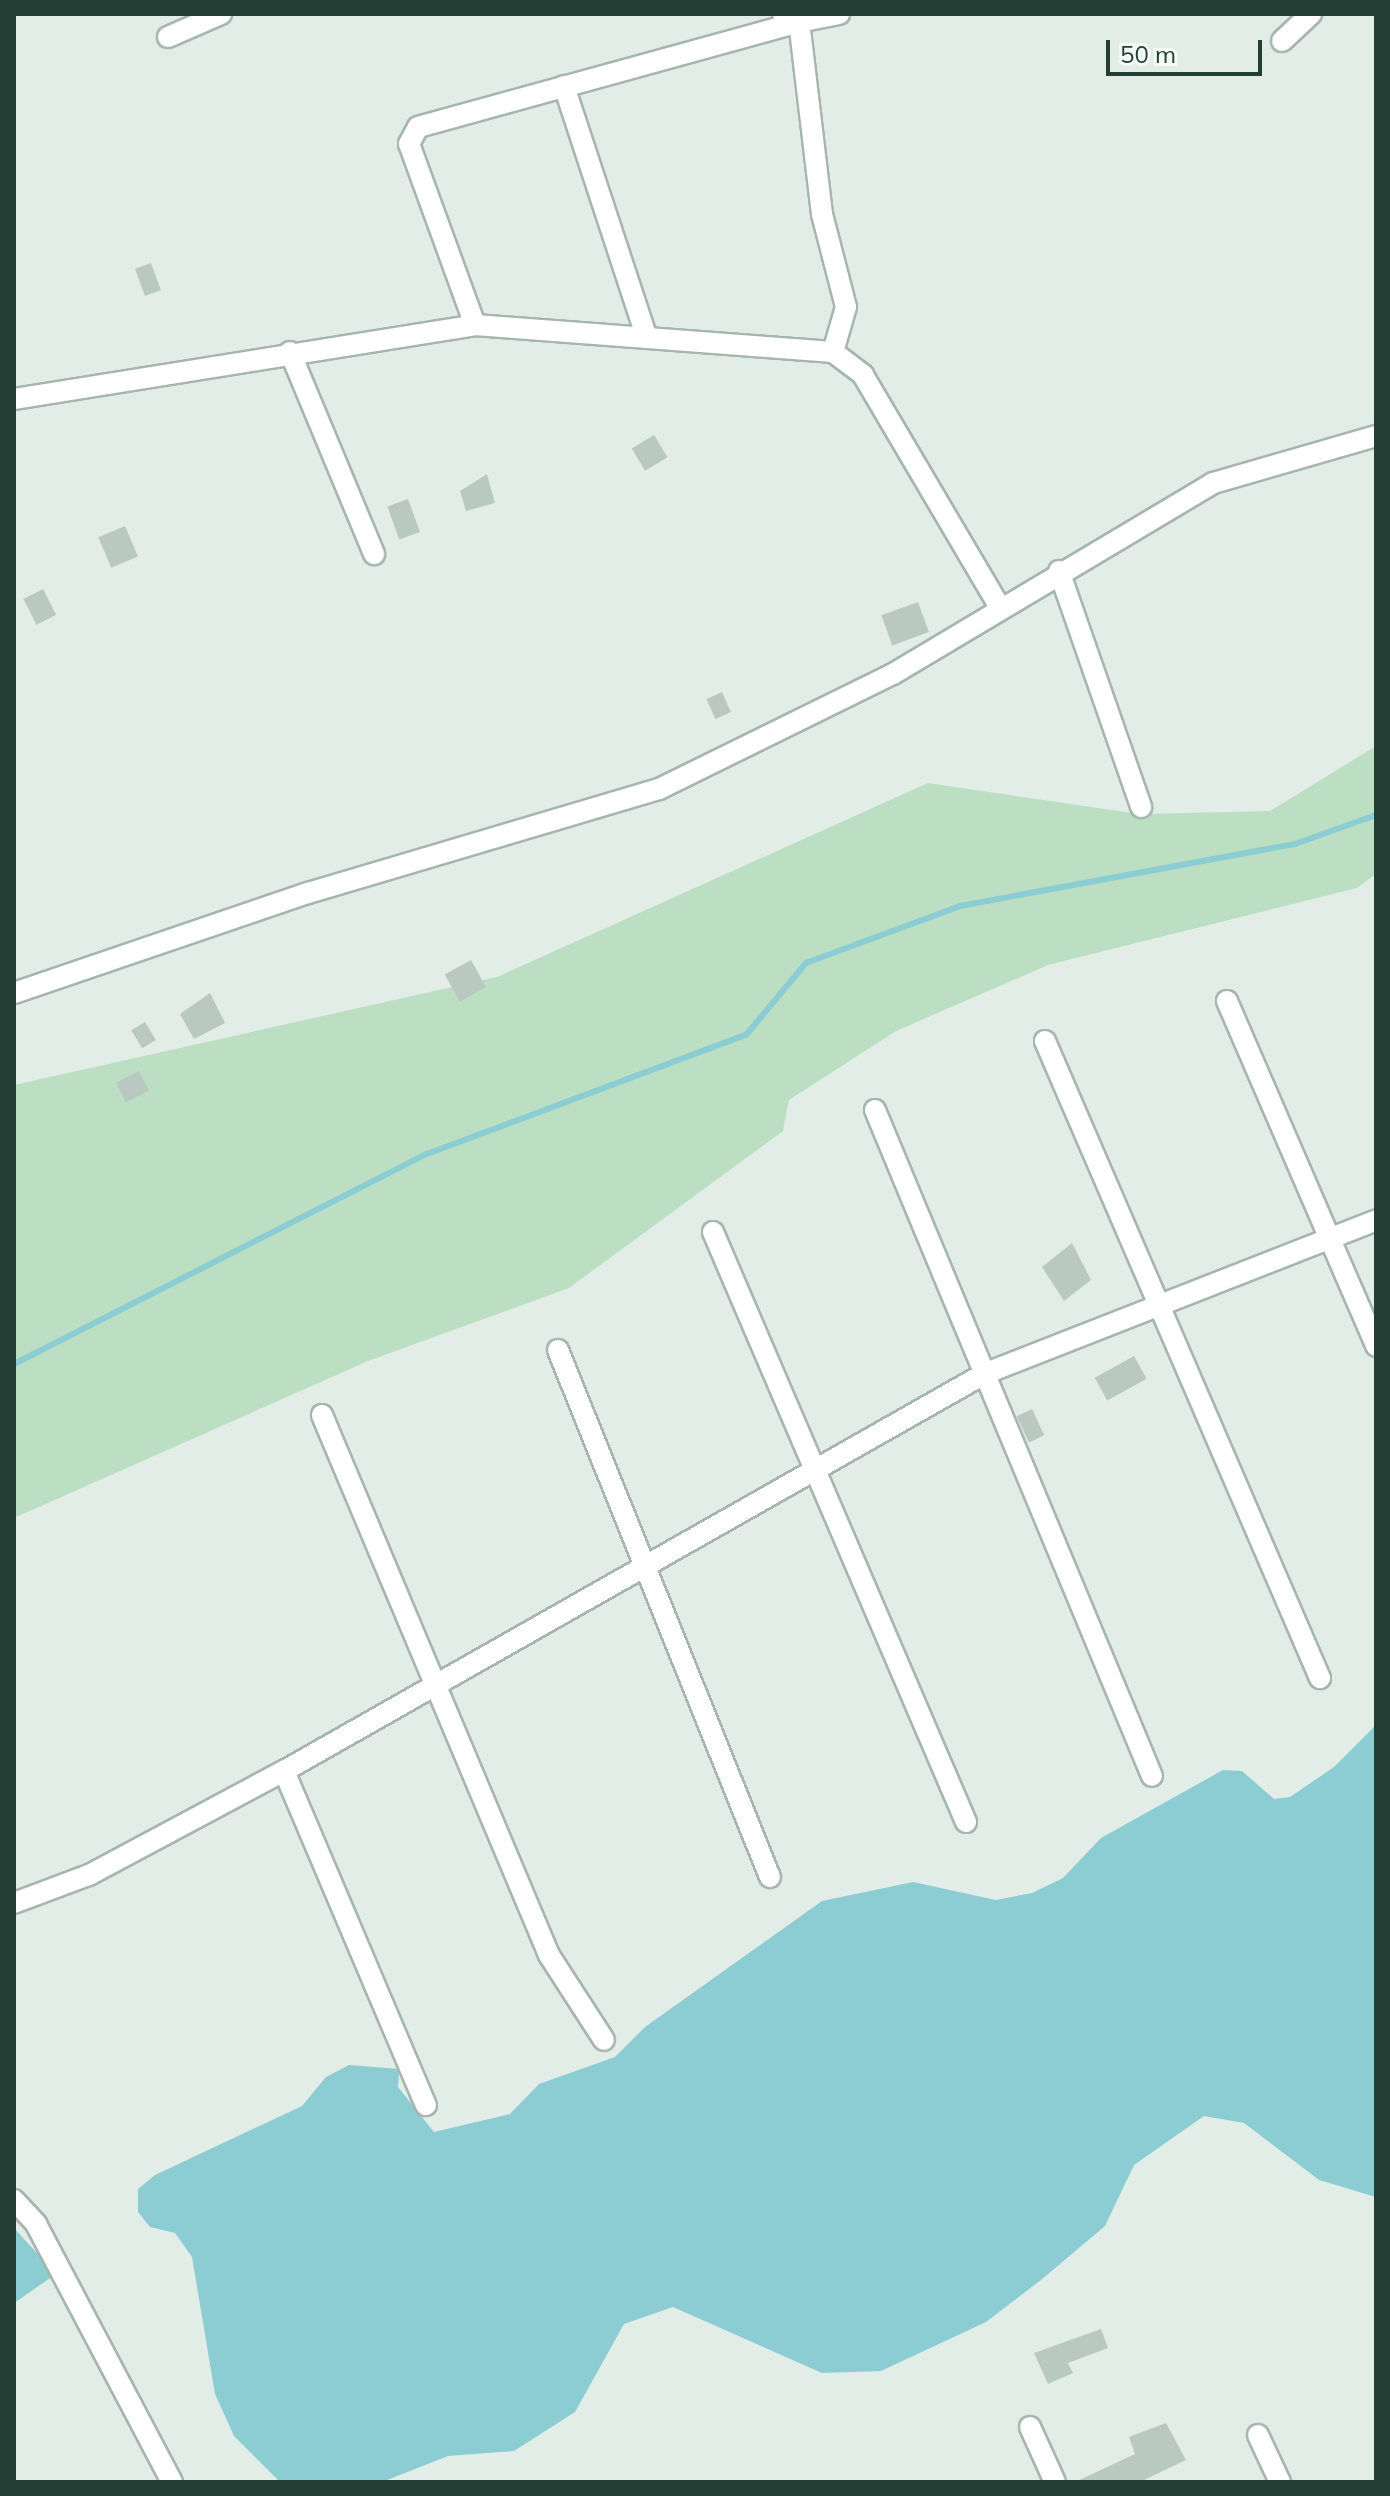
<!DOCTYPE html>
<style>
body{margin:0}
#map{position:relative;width:1390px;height:2496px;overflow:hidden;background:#e3ede8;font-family:Mulish,sans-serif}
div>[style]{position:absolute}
.green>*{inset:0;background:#bcdfc3}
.water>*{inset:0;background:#8bcdd3}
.stream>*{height:6px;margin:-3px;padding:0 3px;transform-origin:3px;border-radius:3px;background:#8bcdd3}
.building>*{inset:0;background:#b9c8c1;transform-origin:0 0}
.roads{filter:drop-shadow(2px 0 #a6b5af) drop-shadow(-2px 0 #a6b5af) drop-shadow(0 2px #a6b5af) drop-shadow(0 -2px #a6b5af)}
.minor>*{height:20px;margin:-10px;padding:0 10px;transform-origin:10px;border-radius:10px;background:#fff}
span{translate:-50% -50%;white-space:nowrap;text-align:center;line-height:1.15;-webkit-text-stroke:6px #f4faf6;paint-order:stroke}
.frame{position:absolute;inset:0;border:16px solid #233f35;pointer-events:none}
.scale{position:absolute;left:1106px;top:40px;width:156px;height:36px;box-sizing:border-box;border:4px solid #233f35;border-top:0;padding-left:10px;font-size:24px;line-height:28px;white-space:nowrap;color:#233f35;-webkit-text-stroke:6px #f4faf6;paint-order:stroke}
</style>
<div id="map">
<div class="green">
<i style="clip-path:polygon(1376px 746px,1376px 874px,1357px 888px,1048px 965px,896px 1031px,789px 1100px,783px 1131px,569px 1288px,368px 1361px,14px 1518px,14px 1085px,497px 977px,928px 783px,1139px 814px,1270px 811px)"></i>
</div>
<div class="water">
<i style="clip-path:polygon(1376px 1725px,1376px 2197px,1319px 2180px,1244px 2123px,1204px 2116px,1134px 2165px,1105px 2226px,1041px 2280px,986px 2322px,881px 2371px,822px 2373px,673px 2307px,624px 2324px,575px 2412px,514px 2451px,448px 2456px,382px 2482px,280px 2482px,234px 2436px,215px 2394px,192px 2257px,175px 2233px,150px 2227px,138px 2212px,138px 2189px,155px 2175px,302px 2106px,326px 2077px,349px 2065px,399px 2069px,398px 2087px,434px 2132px,510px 2114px,539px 2084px,615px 2057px,645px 2027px,822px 1901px,913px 1882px,996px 1900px,1032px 1893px,1063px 1878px,1101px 1838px,1223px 1770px,1242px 1771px,1274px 1799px,1290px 1797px,1334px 1767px)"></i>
<i style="clip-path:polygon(14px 2228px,56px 2274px,14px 2303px)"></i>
</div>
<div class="stream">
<i style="left:14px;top:1364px;width:463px;rotate:-27deg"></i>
<i style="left:427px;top:1154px;width:340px;rotate:-20.5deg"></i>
<i style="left:746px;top:1035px;width:94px;rotate:-50.2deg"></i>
<i style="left:806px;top:963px;width:164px;rotate:-20.3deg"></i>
<i style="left:960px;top:906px;width:341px;rotate:-10.5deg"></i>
<i style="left:1295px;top:844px;width:86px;rotate:-19.7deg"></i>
</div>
<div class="building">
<i style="left:151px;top:263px;width:29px;height:17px;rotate:70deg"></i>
<i style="left:654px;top:435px;width:26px;height:26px;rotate:59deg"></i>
<i style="clip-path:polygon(487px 474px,495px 503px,466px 511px,460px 491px)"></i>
<i style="left:408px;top:499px;width:35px;height:22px;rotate:70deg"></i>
<i style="left:125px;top:526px;width:33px;height:29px;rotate:67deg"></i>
<i style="left:43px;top:589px;width:29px;height:22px;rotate:63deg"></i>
<i style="left:918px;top:602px;width:32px;height:39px;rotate:70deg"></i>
<i style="left:722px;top:692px;width:22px;height:17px;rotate:66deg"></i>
<i style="left:471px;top:960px;width:31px;height:30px;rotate:61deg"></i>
<i style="clip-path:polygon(210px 993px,225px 1023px,194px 1039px,180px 1014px)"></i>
<i style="left:145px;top:1022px;width:21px;height:16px;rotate:59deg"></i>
<i style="left:139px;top:1071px;width:22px;height:26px;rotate:63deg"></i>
<i style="clip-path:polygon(1072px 1243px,1091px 1280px,1064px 1301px,1042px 1267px)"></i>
<i style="left:1134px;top:1356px;width:26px;height:45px;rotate:61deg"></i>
<i style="left:1032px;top:1409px;width:29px;height:17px;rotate:65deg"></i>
<i style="clip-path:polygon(1101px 2329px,1108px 2348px,1068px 2363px,1073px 2373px,1048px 2384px,1034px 2353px)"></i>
<i style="clip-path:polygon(1166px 2423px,1186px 2460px,1140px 2482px,1075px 2482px,1135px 2454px,1129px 2437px)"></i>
</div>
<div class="roads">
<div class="minor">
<i style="left:168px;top:37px;width:58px;rotate:-23.5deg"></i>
<i style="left:1282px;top:41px;width:40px;rotate:-43deg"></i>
<i style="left:564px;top:86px;width:265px;rotate:71.8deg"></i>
<i style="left:475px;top:325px;width:193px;rotate:-110deg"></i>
<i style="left:409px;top:144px;width:19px;rotate:-62deg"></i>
<i style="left:418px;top:127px;width:395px;rotate:-15.4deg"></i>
<i style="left:799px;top:22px;width:18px;rotate:-153deg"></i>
<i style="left:290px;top:352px;width:219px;rotate:67.4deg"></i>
<i style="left:833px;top:352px;width:38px;rotate:37deg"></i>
<i style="left:863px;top:375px;width:268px;rotate:59.5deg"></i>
<i style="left:14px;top:399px;width:467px;rotate:-9.1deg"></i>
<i style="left:475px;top:325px;width:359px;rotate:4.3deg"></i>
<i style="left:833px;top:352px;width:47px;rotate:-73.9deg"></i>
<i style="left:846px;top:307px;width:96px;rotate:-104.5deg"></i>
<i style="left:822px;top:214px;width:193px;rotate:-96.8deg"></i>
<i style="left:799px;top:22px;width:41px;rotate:-11.3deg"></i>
<i style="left:1059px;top:571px;width:250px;rotate:70.8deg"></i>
<i style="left:14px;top:993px;width:311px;rotate:-18.8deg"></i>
<i style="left:308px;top:893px;width:366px;rotate:-16.5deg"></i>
<i style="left:659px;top:789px;width:261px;rotate:-26.2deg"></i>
<i style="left:893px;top:674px;width:373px;rotate:-30.8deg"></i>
<i style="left:1213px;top:483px;width:170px;rotate:-16.1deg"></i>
<i style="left:1227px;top:1001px;width:376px;rotate:66.6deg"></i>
<i style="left:1045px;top:1041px;width:694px;rotate:66.65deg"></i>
<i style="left:875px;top:1110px;width:721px;rotate:67.42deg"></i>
<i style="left:713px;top:1232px;width:642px;rotate:66.79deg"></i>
<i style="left:558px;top:1350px;width:568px;rotate:68.09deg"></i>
<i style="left:322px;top:1415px;width:586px;rotate:67.2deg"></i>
<i style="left:549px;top:1955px;width:101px;rotate:57.1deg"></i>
<i style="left:284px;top:1771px;width:363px;rotate:67deg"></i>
<i style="left:14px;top:1903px;width:80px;rotate:-20.5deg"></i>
<i style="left:89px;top:1875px;width:221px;rotate:-28.1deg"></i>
<i style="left:284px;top:1771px;width:805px;rotate:-29.56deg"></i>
<i style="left:984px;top:1374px;width:421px;rotate:-21.4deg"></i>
<i style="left:14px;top:2200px;width:33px;rotate:47deg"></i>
<i style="left:36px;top:2224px;width:292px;rotate:62.2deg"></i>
<i style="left:1030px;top:2427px;width:60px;rotate:65.6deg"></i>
<i style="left:1258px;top:2435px;width:52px;rotate:64.9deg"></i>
</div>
</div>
<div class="frame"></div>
<div class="scale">50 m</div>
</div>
